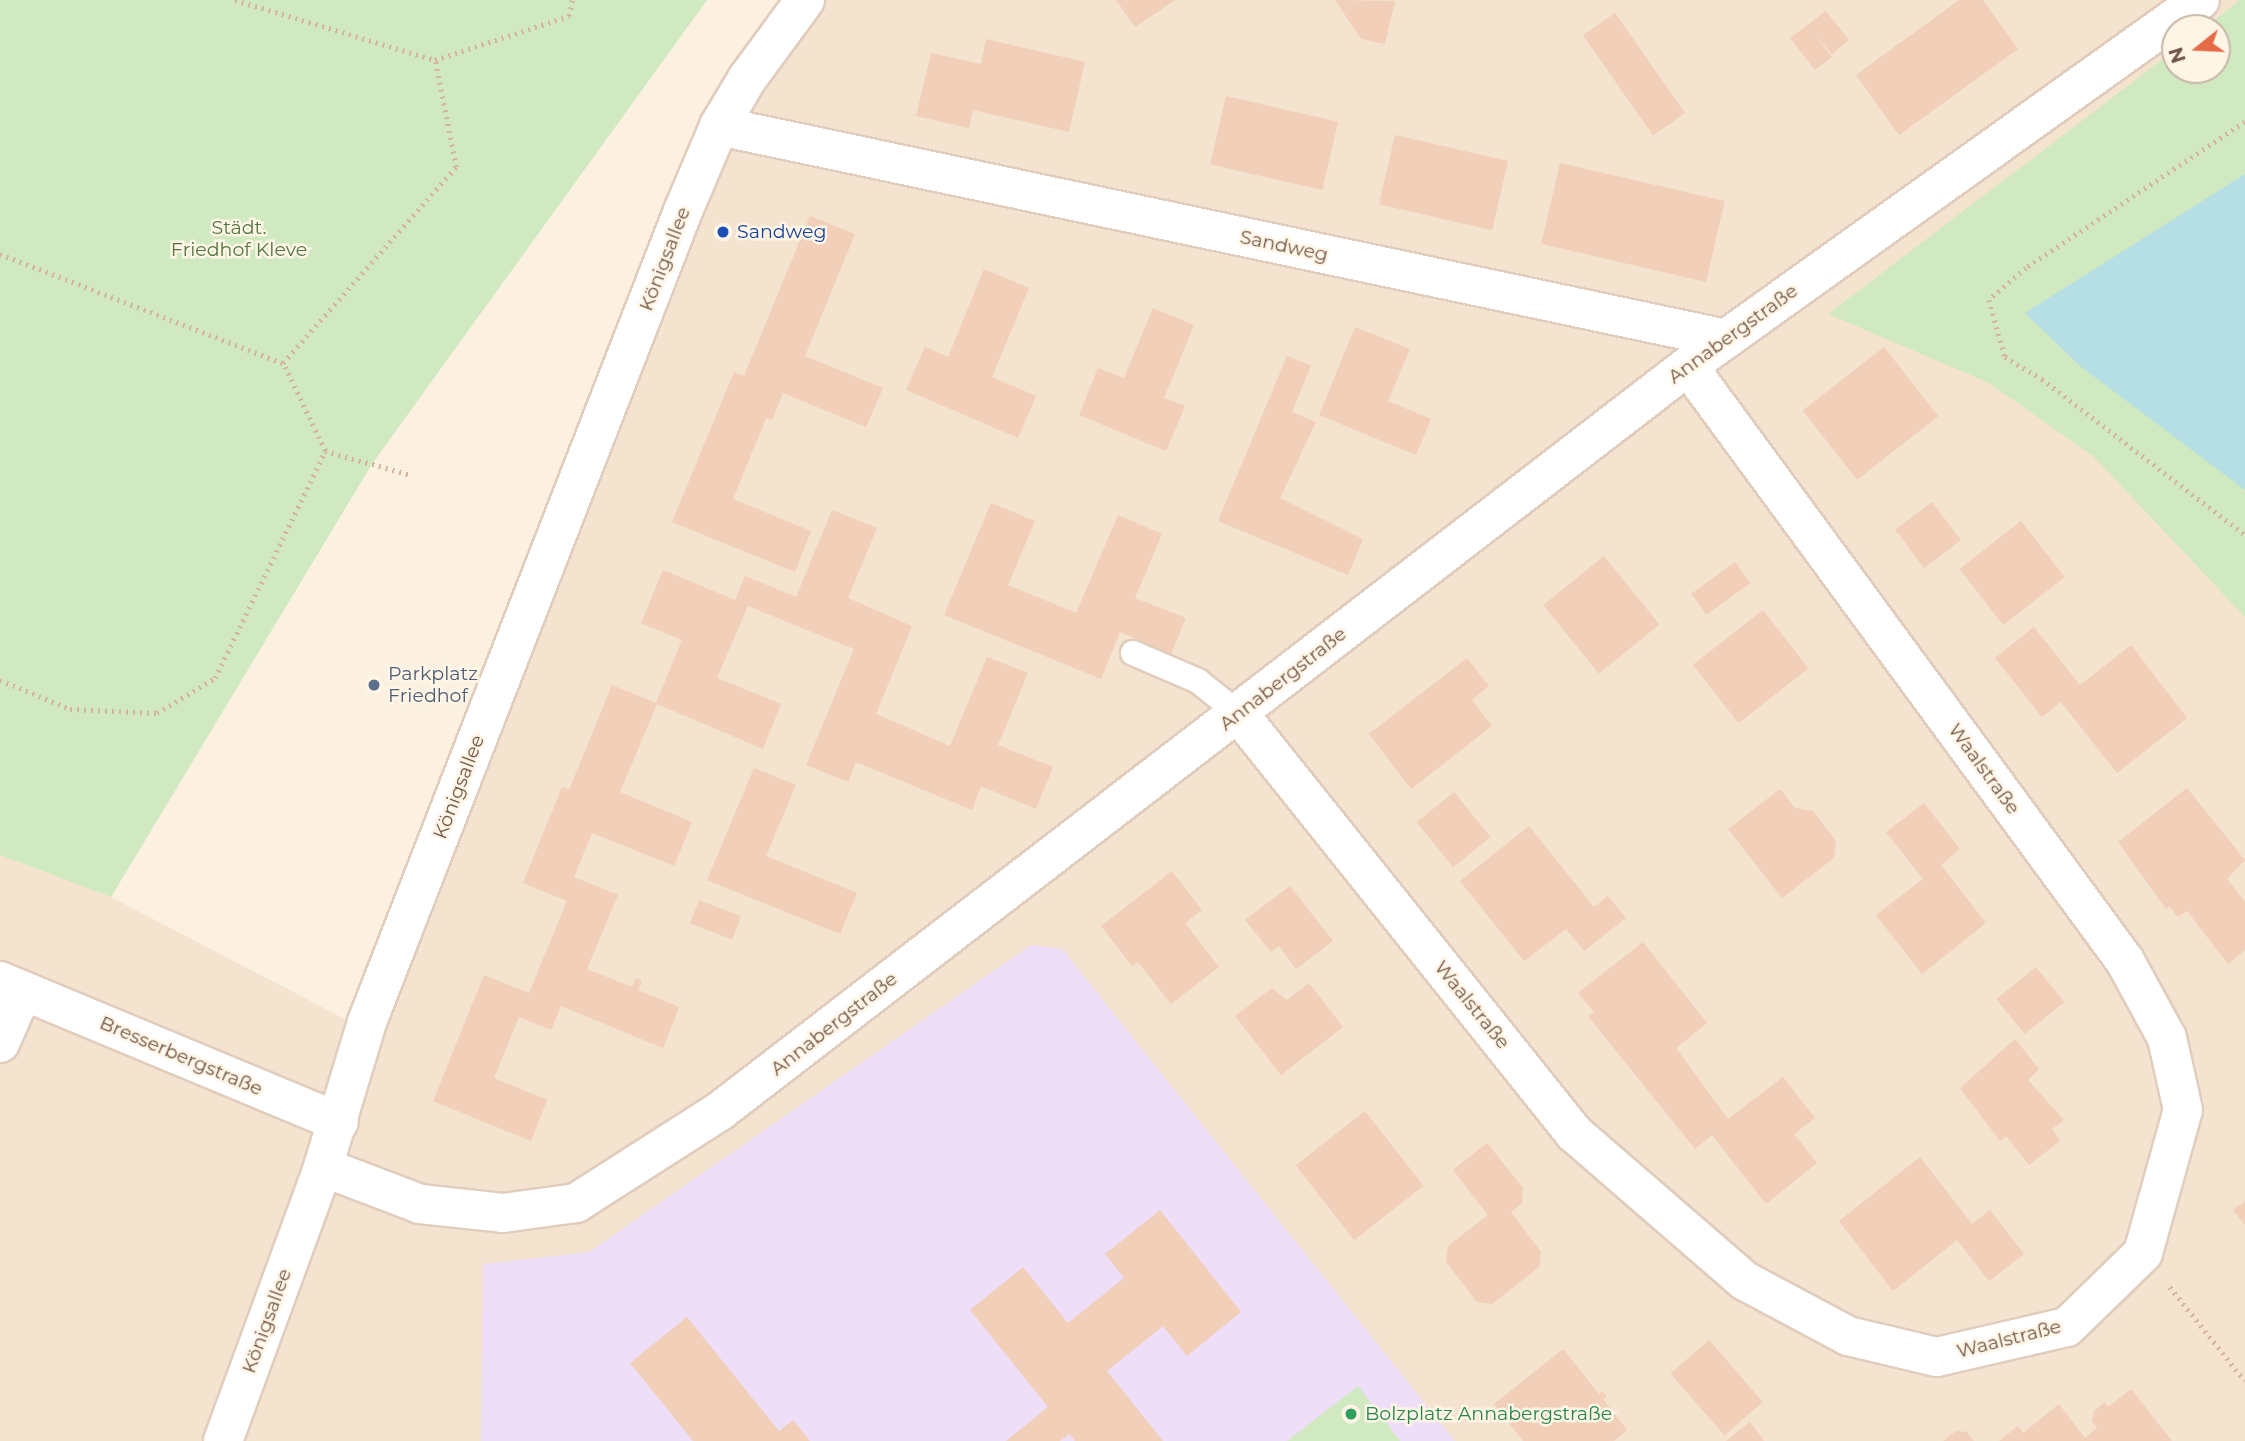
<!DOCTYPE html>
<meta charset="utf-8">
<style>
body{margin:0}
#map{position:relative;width:2245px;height:1441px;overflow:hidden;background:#fcf1e1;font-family:Montserrat,sans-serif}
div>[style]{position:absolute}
.residential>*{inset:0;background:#f3e3cf}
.education>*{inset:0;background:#eedef8}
.green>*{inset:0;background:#d0e9c0}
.water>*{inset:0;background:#b6dee5}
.building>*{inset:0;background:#f1cfb9;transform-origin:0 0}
.path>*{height:4.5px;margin-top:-2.25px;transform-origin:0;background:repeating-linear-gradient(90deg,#d5b39c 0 2px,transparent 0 7px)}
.roads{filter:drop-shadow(2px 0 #e0cdbd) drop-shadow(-2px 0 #e0cdbd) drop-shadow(0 2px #e0cdbd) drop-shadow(0 -2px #e0cdbd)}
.service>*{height:24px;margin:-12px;padding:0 12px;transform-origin:12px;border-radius:12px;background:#fff}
.minor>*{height:38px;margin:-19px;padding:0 19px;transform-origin:19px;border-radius:19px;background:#fff}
.dots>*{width:19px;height:19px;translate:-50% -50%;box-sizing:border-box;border:4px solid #fff5e7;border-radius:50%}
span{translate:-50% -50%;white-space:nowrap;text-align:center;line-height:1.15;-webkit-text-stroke:5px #fff5e7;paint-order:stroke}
.park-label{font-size:19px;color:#517841}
.transit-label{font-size:19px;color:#164399}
.left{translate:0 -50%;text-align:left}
.street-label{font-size:19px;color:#725748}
.service-label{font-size:19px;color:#4e5e75}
.leisure-label{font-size:19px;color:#27864d}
.north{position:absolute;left:2161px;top:14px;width:70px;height:70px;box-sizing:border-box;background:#fff5e7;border:2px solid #c7b6a7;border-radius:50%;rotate:252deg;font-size:19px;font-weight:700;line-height:28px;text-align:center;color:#725748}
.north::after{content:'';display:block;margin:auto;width:24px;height:32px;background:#e56a46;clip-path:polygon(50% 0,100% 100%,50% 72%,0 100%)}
</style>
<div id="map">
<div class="residential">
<i style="clip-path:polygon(evenodd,805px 0,2245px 0,2245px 1441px,0 1441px,0 855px,111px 897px,364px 1029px,683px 211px,805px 0,2175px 28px,2217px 28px,2217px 70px,2175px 70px,2175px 28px)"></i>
</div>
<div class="education">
<i style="clip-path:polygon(1031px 945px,1062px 949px,1455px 1441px,481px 1441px,483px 1264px,589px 1252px)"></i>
</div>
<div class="green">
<i style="clip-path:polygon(0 0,707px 0,372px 464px,111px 897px,0 855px)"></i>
<i style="clip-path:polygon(2240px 0,2245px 0,2245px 617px,2093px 456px,1989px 383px,1828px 314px,2175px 50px,2175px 70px,2217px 70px,2217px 28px,2204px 28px)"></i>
<i style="clip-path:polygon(1358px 1386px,1400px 1441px,1287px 1441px)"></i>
</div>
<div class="water">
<i style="clip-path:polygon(2245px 174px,2245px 490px,2080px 366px,2025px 313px)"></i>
</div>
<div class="building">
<i style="clip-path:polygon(1116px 0,1175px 0,1135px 27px)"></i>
<i style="clip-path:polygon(1335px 0,1395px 1px,1385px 44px,1361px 39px)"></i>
<i style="clip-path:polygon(1959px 0,1983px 0,2018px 49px,1899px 135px,1856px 75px)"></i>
<i style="clip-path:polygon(1826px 11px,1849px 40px,1832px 54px,1813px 33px,1832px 57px,1815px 70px,1790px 38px)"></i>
<i style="left:1615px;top:13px;width:122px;height:39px;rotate:55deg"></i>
<i style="clip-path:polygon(986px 39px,1085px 62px,1069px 132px,973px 110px,969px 128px,916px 116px,931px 53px,981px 64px)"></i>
<i style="left:1226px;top:96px;width:115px;height:70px;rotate:13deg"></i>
<i style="left:1395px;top:135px;width:116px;height:71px;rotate:13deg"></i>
<i style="left:1560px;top:163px;width:169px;height:83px;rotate:13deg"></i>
<i style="clip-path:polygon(810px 216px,855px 234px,805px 356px,883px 388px,866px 427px,783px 393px,772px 420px,766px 418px,733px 499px,811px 531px,795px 572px,672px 522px,734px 372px,744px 376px)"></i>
<i style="clip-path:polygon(984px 269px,1029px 288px,992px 377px,1036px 396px,1018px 438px,906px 390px,925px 347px,948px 357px)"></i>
<i style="clip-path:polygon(1153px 308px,1194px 325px,1164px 398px,1185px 406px,1166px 451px,1079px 415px,1098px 368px,1124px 378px)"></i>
<i style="clip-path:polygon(1355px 327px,1410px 349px,1388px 401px,1431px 419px,1416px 455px,1319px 415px)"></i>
<i style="left:1884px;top:347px;width:88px;height:103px;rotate:52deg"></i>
<i style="clip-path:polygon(1287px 356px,1311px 366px,1292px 412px,1316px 422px,1280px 498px,1363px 539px,1348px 575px,1218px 521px)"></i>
<i style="left:1932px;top:502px;width:48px;height:46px;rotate:53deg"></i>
<i style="clip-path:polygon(991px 503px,1035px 521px,1008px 585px,1076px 613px,1118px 515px,1162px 534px,1135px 598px,1186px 618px,1171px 654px,1120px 632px,1101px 679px,944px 615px)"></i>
<i style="clip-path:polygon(832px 510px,877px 528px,848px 598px,912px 626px,876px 714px,950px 746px,987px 657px,1028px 673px,998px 745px,1053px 767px,1036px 809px,981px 786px,972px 810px,856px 762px,848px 782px,806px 765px,854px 649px,748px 606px,717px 678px,781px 704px,763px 749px,657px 704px,620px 792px,692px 822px,674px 866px,592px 833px,574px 877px,618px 895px,587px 969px,632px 987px,636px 978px,642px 981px,638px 990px,679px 1007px,663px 1048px,561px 1006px,551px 1030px,519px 1017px,494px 1078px,547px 1100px,531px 1141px,433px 1101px,484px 975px,529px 993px,567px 901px,523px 883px,562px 787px,569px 790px,612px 685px,656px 703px,682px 640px,641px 623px,663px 570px,735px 600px,745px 576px,796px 597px)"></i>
<i style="left:2021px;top:521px;width:71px;height:78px;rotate:52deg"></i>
<i style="left:1604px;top:556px;width:88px;height:78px;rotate:51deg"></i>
<i style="left:1735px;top:562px;width:26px;height:54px;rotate:54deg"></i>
<i style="left:1763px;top:610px;width:74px;height:89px;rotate:52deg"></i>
<i style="clip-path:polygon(2034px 627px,2080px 685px,2131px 645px,2187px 718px,2117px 773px,2061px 702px,2042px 717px,1995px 658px)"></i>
<i style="clip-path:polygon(1467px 658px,1489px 686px,1472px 700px,1492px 726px,1411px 789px,1369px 734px)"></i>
<i style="clip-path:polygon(754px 768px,796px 785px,766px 856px,857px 893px,840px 934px,707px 880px)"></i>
<i style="clip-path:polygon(2187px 788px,2245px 860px,2227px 879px,2245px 902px,2245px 950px,2228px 964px,2187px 911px,2178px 917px,2169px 906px,2166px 909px,2118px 842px)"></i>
<i style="clip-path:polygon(1780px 789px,1795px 808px,1813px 811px,1836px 841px,1834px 858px,1782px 898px,1728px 829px)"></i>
<i style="left:1454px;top:792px;width:58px;height:48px;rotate:51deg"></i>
<i style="clip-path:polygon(1924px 803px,1960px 849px,1941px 865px,1986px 923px,1922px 974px,1876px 915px,1923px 879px,1886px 832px)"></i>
<i style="clip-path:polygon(1529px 826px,1594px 907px,1608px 896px,1626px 918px,1584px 951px,1566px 929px,1524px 961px,1460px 881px)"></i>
<i style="clip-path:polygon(1172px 871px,1202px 910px,1185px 923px,1219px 967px,1171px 1004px,1138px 962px,1132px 966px,1101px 926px)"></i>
<i style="clip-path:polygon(1290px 886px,1333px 941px,1296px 969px,1279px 946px,1271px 952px,1245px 920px)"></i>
<i style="left:699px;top:900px;width:45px;height:25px;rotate:21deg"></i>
<i style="clip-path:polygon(1643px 942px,1707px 1023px,1676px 1048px,1728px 1119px,1783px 1077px,1815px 1118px,1794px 1134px,1817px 1163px,1766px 1204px,1712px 1135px,1695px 1149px,1588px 1016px,1594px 1012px,1578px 993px)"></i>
<i style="left:2036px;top:967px;width:45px;height:51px;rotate:51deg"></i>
<i style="clip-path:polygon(1309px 983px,1343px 1027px,1281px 1075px,1235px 1016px,1272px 988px,1287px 1000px)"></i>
<i style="clip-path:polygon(2015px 1039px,2039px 1069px,2028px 1080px,2064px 1120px,2052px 1129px,2060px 1141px,2029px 1165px,2006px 1136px,2000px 1141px,1960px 1088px)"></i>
<i style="left:1365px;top:1111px;width:95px;height:88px;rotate:52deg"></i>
<i style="clip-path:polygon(1487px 1143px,1523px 1188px,1522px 1203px,1511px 1212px,1541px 1252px,1539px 1267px,1492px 1304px,1477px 1302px,1446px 1262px,1448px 1246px,1488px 1215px,1453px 1170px)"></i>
<i style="clip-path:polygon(1920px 1157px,1972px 1224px,1990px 1210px,2024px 1254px,1989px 1281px,1957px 1240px,1893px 1291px,1839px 1221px)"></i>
<i style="clip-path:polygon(2245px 1201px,2245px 1225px,2233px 1210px)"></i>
<i style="clip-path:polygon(1160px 1210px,1241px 1312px,1187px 1356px,1163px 1326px,1107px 1371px,1163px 1441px,1075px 1441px,1069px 1434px,1060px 1441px,1006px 1441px,1048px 1407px,970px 1310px,1023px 1267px,1068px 1323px,1124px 1278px,1105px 1254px)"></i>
<i style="clip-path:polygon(687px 1317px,779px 1431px,793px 1420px,810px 1441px,693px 1441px,630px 1363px)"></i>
<i style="left:1709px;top:1340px;width:82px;height:51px;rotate:49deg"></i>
<i style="clip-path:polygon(1563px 1349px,1599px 1394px,1602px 1391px,1607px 1397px,1603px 1399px,1627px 1430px,1614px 1441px,1523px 1441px,1494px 1404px)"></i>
<i style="clip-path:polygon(2131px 1389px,2172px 1441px,1999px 1441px,2018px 1426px,2023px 1433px,2059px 1404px,2085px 1438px,2097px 1428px,2092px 1421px,2094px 1411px,2105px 1402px,2108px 1407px)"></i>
<i style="clip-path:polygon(1750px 1422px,1764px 1441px,1726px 1441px)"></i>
<i style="clip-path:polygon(1956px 1431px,1967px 1432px,1974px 1441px,1943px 1441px)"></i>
</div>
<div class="path">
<i style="left:235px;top:0;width:209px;rotate:16.7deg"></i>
<i style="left:2245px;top:122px;width:263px;rotate:146.3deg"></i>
<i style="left:2026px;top:268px;width:49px;rotate:139.1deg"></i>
<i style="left:1989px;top:300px;width:59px;rotate:74.3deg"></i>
<i style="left:2005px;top:357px;width:43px;rotate:30.7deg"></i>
<i style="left:2042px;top:379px;width:256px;rotate:37.5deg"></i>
<i style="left:0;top:254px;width:303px;rotate:21.1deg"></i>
<i style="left:325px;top:451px;width:98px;rotate:-115.5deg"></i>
<i style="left:283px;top:363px;width:261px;rotate:-48.6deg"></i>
<i style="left:456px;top:167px;width:109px;rotate:-101.1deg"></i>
<i style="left:435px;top:60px;width:141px;rotate:-18.2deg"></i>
<i style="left:569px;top:16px;width:16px;rotate:-79deg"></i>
<i style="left:0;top:680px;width:76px;rotate:22.5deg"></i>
<i style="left:70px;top:709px;width:87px;rotate:2.6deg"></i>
<i style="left:157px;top:713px;width:68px;rotate:-31.1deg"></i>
<i style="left:215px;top:678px;width:252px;rotate:-64.1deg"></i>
<i style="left:325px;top:451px;width:89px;rotate:15.6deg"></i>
<i style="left:2170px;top:1287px;width:120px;rotate:51.4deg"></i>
</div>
<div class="roads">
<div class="service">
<i style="left:1133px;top:653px;width:71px;rotate:23.3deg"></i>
<i style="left:1198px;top:681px;width:51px;rotate:38.7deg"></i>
</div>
<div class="minor">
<i style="left:719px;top:126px;width:1029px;rotate:11.94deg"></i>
<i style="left:1238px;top:713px;width:538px;rotate:51.34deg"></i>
<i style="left:1574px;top:1133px;width:226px;rotate:40.9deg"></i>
<i style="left:1745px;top:1281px;width:117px;rotate:28.1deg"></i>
<i style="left:1848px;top:1336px;width:91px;rotate:13.3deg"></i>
<i style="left:1937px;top:1357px;width:133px;rotate:-13deg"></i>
<i style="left:2067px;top:1327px;width:106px;rotate:-44.2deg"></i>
<i style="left:2143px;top:1253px;width:148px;rotate:-74.4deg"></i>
<i style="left:2183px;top:1110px;width:74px;rotate:-102.5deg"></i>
<i style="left:2167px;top:1038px;width:88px;rotate:-118.6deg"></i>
<i style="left:2125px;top:961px;width:738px;rotate:-126.3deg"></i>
<i style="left:0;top:981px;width:367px;rotate:22.6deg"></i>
<i style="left:0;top:1043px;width:57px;rotate:-66.1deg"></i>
<i style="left:323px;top:1167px;width:104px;rotate:20.9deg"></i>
<i style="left:420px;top:1204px;width:83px;rotate:6.2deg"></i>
<i style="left:503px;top:1213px;width:74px;rotate:-7.8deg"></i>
<i style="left:576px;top:1203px;width:171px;rotate:-32.6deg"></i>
<i style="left:720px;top:1111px;width:1221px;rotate:-37.58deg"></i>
<i style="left:1688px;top:366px;width:629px;rotate:-35.56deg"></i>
<i style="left:223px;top:1441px;width:292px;rotate:-69.9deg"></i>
<i style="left:323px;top:1167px;width:152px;rotate:-73.1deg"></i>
<i style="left:367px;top:1022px;width:870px;rotate:-68.71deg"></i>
<i style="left:683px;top:211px;width:92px;rotate:-67deg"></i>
<i style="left:719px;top:126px;width:55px;rotate:-59.2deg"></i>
<i style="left:747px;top:79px;width:98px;rotate:-53.7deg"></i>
</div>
</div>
<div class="dots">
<i style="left:723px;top:232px;background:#1a4fb4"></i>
<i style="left:374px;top:685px;background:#5c6f8a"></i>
<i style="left:1351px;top:1414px;background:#2e9e5b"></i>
</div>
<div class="park-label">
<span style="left:239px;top:239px">Städt.<br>Friedhof Kleve</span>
</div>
<div class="transit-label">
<span class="left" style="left:737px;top:232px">Sandweg</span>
</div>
<div class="street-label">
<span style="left:1284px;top:246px;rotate:12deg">Sandweg</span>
<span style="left:665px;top:259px;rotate:-69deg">Königsallee</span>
<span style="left:1733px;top:334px;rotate:-36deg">Annabergstraße</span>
<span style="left:1283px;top:679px;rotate:-38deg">Annabergstraße</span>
<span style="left:1984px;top:769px;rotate:54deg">Waalstraße</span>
<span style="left:459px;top:787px;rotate:-69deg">Königsallee</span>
<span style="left:1472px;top:1005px;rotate:51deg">Waalstraße</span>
<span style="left:834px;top:1024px;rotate:-38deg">Annabergstraße</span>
<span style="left:181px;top:1056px;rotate:23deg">Bresserbergstraße</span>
<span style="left:267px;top:1321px;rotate:-70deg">Königsallee</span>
<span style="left:2009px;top:1339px;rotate:-14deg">Waalstraße</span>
</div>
<div class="service-label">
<span class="left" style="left:388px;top:685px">Parkplatz<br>Friedhof</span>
</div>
<div class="leisure-label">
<span class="left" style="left:1365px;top:1414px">Bolzplatz Annabergstraße</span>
</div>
<div class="north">N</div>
</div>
